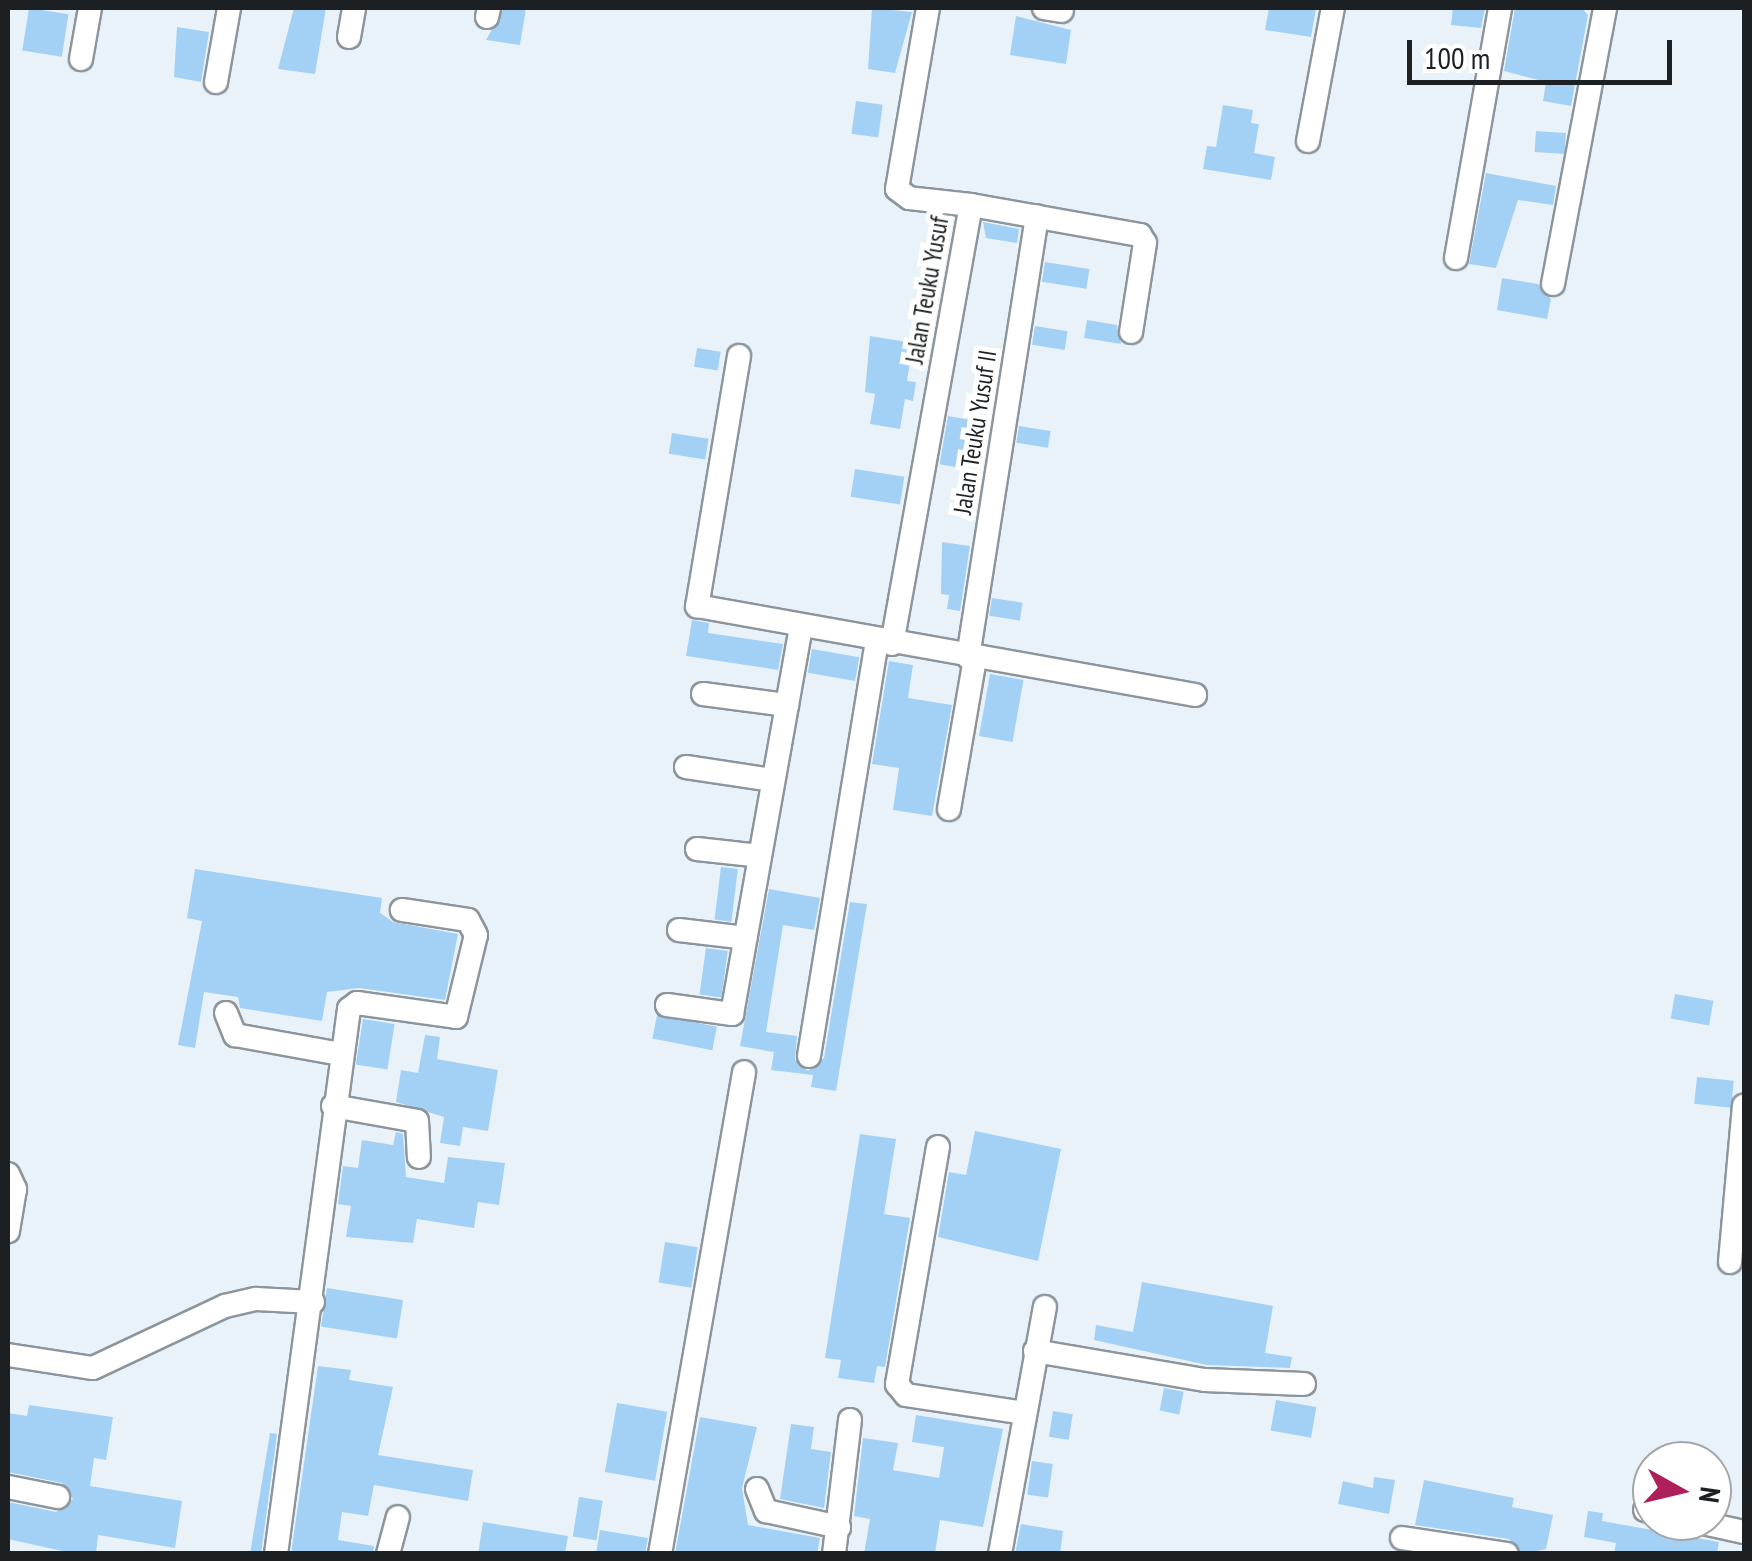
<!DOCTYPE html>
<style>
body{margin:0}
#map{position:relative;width:1752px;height:1561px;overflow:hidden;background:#e9f2f9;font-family:"PT Sans Narrow",sans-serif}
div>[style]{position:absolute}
.building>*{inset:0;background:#a3d1f6;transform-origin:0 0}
.roads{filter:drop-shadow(2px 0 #8d959c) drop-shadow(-2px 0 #8d959c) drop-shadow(0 2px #8d959c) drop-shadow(0 -2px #8d959c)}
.minor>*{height:22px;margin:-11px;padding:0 11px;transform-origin:11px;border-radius:11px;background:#fff}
span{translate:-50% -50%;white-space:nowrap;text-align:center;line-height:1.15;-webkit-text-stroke:10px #fff;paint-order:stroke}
.street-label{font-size:25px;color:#1d2022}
.frame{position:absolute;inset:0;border:10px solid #1d2022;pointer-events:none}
.north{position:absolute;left:1632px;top:1441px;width:100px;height:100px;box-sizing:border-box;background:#fff;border:2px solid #a5a6a7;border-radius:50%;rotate:98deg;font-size:28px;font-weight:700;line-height:40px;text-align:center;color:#1d2022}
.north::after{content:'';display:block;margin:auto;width:35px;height:45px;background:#ad205b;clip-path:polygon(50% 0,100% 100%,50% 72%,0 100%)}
.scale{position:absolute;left:1407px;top:40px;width:265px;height:45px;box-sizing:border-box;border:5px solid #1d2022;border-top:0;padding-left:12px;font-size:30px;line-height:35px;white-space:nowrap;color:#1d2022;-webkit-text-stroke:8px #fff;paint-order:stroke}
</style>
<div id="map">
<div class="building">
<i style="left:29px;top:8px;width:40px;height:43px;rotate:9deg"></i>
<i style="clip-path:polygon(294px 8px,326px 8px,315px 74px,278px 69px)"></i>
<i style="clip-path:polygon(504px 8px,526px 8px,520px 45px,486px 40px)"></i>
<i style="clip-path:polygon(872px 8px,912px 12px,895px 73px,868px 69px)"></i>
<i style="clip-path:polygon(1269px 8px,1316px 8px,1311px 37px,1265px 30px)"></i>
<i style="clip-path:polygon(1453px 8px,1485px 8px,1481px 28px,1451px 25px)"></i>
<i style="clip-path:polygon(1515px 8px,1582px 8px,1588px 15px,1571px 106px,1543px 101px,1546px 82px,1504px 71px)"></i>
<i style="clip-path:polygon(1016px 16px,1071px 30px,1066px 64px,1010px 55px)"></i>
<i style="clip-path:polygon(177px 27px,209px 32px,201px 82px,174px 77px)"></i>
<i style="left:856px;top:101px;width:27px;height:33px;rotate:8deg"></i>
<i style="clip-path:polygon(1223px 105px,1253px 110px,1251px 123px,1259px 124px,1254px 153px,1275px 157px,1271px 180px,1203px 169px,1207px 146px,1216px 147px)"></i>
<i style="left:1536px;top:131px;width:30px;height:21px;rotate:4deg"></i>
<i style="clip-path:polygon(1486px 173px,1556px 186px,1553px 205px,1518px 200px,1496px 268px,1469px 264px)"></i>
<i style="clip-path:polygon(983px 222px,1019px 229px,1017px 243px,986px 238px)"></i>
<i style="left:1045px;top:262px;width:45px;height:20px;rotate:9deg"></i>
<i style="clip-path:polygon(1502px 278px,1538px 284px,1551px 299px,1547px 319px,1497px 310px)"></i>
<i style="clip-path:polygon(1087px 320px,1117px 325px,1121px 344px,1084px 338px)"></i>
<i style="left:1035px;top:326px;width:33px;height:19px;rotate:9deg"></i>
<i style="clip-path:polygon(870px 336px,913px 343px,907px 381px,916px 382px,913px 401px,905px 399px,900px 429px,870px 424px,875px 394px,865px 392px)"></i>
<i style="left:697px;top:348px;width:24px;height:19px;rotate:9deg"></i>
<i style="left:948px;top:416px;width:42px;height:49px;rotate:10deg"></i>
<i style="left:1019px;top:426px;width:32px;height:17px;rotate:9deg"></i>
<i style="left:672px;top:433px;width:37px;height:21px;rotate:9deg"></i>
<i style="left:855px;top:469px;width:50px;height:28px;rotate:9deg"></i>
<i style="clip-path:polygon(942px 542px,970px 546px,960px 611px,947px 609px,949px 595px,941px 594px)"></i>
<i style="left:992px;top:598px;width:31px;height:18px;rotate:9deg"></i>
<i style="clip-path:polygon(692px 620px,709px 623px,708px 633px,783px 644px,778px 670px,686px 656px)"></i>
<i style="left:812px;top:649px;width:48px;height:24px;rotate:10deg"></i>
<i style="clip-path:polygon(889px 661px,913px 665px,908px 698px,952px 705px,932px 816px,893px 810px,899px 768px,872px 764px)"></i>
<i style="left:990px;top:674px;width:34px;height:63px;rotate:10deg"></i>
<i style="left:721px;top:867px;width:17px;height:53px;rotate:7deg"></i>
<i style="clip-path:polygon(195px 869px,382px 898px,380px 913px,393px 922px,458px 934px,445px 1000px,359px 988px,327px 992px,322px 1021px,240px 1008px,238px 997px,204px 992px,195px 1048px,178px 1045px,202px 921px,187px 918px)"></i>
<i style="clip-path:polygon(769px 889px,820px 898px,814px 930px,783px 925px,766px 1032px,797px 1036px,795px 1060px,808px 1071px,824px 1058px,850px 902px,867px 904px,836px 1091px,811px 1087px,813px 1075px,771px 1070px,774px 1052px,740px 1046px)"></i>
<i style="left:706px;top:948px;width:22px;height:47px;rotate:8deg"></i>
<i style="left:1675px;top:994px;width:39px;height:25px;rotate:10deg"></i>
<i style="left:657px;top:1015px;width:61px;height:24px;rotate:11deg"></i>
<i style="left:363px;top:1019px;width:32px;height:46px;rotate:9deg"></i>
<i style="clip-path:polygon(425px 1035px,440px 1037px,437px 1059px,498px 1070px,488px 1131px,463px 1127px,460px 1146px,440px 1143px,444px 1117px,396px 1102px,401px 1070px,418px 1073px)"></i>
<i style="left:1697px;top:1077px;width:37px;height:27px;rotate:6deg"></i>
<i style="clip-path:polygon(975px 1131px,1061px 1149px,1038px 1261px,938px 1237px,949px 1172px,966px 1175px)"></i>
<i style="clip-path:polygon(396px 1132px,403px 1134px,406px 1177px,444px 1183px,448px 1157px,505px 1163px,499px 1205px,478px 1202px,474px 1228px,417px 1219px,413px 1243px,346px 1237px,351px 1206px,338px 1204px,343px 1166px,358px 1168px,362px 1140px,393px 1145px)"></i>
<i style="clip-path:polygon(860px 1134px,896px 1139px,884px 1214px,910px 1218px,885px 1367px,877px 1366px,874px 1383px,838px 1378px,841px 1360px,825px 1358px)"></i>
<i style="left:665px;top:1242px;width:33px;height:41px;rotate:9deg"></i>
<i style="clip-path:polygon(1142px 1282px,1273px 1306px,1265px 1353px,1292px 1357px,1290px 1368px,1207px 1365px,1094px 1340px,1096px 1325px,1133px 1332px)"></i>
<i style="left:327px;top:1288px;width:77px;height:39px;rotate:9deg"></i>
<i style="clip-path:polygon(318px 1366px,351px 1370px,349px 1380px,393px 1387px,378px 1455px,473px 1470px,468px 1501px,374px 1485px,368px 1516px,342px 1512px,338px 1540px,374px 1546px,373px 1554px,291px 1554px)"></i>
<i style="left:1164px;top:1388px;width:20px;height:23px;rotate:11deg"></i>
<i style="left:1276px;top:1400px;width:41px;height:31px;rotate:10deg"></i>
<i style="left:617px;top:1403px;width:51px;height:70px;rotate:10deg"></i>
<i style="clip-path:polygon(29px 1405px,113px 1417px,106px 1460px,94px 1458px,90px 1486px,182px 1501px,175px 1548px,98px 1535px,96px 1554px,76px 1554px,8px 1539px,8px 1502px,56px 1512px,73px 1499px,62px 1483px,8px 1472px,8px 1413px,27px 1416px)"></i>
<i style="left:1053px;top:1411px;width:20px;height:26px;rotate:9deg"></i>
<i style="clip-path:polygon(916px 1415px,1003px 1429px,983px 1527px,940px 1520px,935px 1554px,864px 1554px,870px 1519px,854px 1516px,863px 1438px,898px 1443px,893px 1470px,939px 1478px,944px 1447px,912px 1442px)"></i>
<i style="clip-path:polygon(700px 1417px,757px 1427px,742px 1488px,748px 1525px,820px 1538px,817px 1554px,675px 1554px)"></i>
<i style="clip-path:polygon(791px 1424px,814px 1427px,811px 1449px,831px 1452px,824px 1508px,780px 1499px)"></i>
<i style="clip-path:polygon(270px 1433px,277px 1434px,261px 1554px,250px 1554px)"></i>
<i style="left:1032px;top:1461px;width:21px;height:34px;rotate:8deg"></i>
<i style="clip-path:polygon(1374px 1477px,1395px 1480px,1389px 1514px,1338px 1504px,1343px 1481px,1373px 1488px)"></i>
<i style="clip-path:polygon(1424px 1480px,1514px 1498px,1512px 1507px,1553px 1515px,1546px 1549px,1522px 1554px,1509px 1539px,1415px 1525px)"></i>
<i style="left:579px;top:1497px;width:24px;height:40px;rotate:9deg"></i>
<i style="clip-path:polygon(1588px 1511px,1603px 1513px,1602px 1521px,1719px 1542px,1717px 1554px,1614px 1554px,1616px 1543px,1584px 1537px)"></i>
<i style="clip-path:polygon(483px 1522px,568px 1536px,565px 1554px,478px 1554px)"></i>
<i style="clip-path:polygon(1021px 1524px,1063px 1531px,1060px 1554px,1015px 1554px)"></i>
<i style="clip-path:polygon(600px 1530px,648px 1538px,645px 1554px,596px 1554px)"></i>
</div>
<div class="roads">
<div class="minor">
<i style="left:1044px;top:8px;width:18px;rotate:9deg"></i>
<i style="left:487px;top:17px;width:9px;rotate:-77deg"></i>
<i style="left:349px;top:37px;width:29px;rotate:-80deg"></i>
<i style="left:81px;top:59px;width:52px;rotate:-80deg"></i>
<i style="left:216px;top:82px;width:75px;rotate:-80deg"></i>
<i style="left:1308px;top:141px;width:135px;rotate:-79.4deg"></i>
<i style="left:971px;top:205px;width:172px;rotate:10.1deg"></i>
<i style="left:1140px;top:235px;width:9px;rotate:58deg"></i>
<i style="left:1145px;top:243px;width:90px;rotate:98.9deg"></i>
<i style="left:1456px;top:258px;width:254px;rotate:-80deg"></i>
<i style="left:1553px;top:284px;width:281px;rotate:-79.3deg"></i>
<i style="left:739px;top:356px;width:254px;rotate:99.5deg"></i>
<i style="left:697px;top:606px;width:506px;rotate:10.13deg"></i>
<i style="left:892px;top:644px;width:446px;rotate:-79.8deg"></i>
<i style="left:971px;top:205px;width:62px;rotate:-173.6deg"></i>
<i style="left:909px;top:198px;width:15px;rotate:-143deg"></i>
<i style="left:897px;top:189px;width:184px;rotate:-80.3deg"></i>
<i style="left:968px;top:657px;width:446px;rotate:-81.1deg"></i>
<i style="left:703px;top:694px;width:85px;rotate:7.5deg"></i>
<i style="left:686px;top:767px;width:88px;rotate:8.5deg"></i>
<i style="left:949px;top:809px;width:153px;rotate:-80.2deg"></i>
<i style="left:697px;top:849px;width:63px;rotate:6.3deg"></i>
<i style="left:679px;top:930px;width:67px;rotate:6.8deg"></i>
<i style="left:667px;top:1005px;width:66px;rotate:7.9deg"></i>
<i style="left:732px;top:1014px;width:394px;rotate:-79.9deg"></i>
<i style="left:226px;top:1013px;width:24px;rotate:68deg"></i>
<i style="left:235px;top:1035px;width:108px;rotate:10.2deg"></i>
<i style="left:809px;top:1056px;width:421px;rotate:-80.7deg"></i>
<i style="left:333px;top:1106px;width:85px;rotate:10.1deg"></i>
<i style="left:417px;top:1121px;width:36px;rotate:87deg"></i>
<i style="left:938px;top:1147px;width:241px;rotate:99.8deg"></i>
<i style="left:897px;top:1384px;width:14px;rotate:51deg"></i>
<i style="left:906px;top:1395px;width:120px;rotate:8.6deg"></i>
<i style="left:8px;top:1174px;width:17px;rotate:65deg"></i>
<i style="left:15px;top:1189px;width:43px;rotate:99.5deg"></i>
<i style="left:1730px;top:1262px;width:157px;rotate:-84.9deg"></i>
<i style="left:1035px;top:1351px;width:172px;rotate:9.7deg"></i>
<i style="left:1205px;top:1380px;width:99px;rotate:2.3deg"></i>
<i style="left:8px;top:1355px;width:86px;rotate:8.7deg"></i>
<i style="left:93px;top:1368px;width:146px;rotate:-25.2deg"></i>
<i style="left:225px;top:1306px;width:32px;rotate:-13deg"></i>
<i style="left:256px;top:1299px;width:57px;rotate:3deg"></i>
<i style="left:8px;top:1487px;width:51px;rotate:11.3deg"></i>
<i style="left:757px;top:1489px;width:24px;rotate:68deg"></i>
<i style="left:766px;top:1511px;width:75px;rotate:12.4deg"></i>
<i style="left:1645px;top:1510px;width:7px;rotate:16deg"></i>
<i style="left:1694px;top:1521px;width:51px;rotate:12.4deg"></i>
<i style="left:1402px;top:1538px;width:106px;rotate:8.7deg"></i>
<i style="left:276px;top:1554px;width:550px;rotate:-82.37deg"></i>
<i style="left:349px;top:1009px;width:10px;rotate:-37deg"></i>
<i style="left:357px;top:1003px;width:100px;rotate:8deg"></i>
<i style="left:456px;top:1017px;width:84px;rotate:-76.3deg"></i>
<i style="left:476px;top:935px;width:17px;rotate:-118deg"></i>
<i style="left:468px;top:920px;width:67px;rotate:-171.4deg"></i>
<i style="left:388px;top:1554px;width:38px;rotate:-75deg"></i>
<i style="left:660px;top:1554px;width:489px;rotate:-80.1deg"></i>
<i style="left:834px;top:1554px;width:135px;rotate:-83.2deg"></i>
<i style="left:1000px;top:1554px;width:251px;rotate:-79.7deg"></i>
</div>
</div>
<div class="street-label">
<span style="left:927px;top:290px;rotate:-80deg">Jalan Teuku Yusuf</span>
<span style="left:975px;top:432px;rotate:-81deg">Jalan Teuku Yusuf II</span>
</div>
<div class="frame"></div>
<div class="north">N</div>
<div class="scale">100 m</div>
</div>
